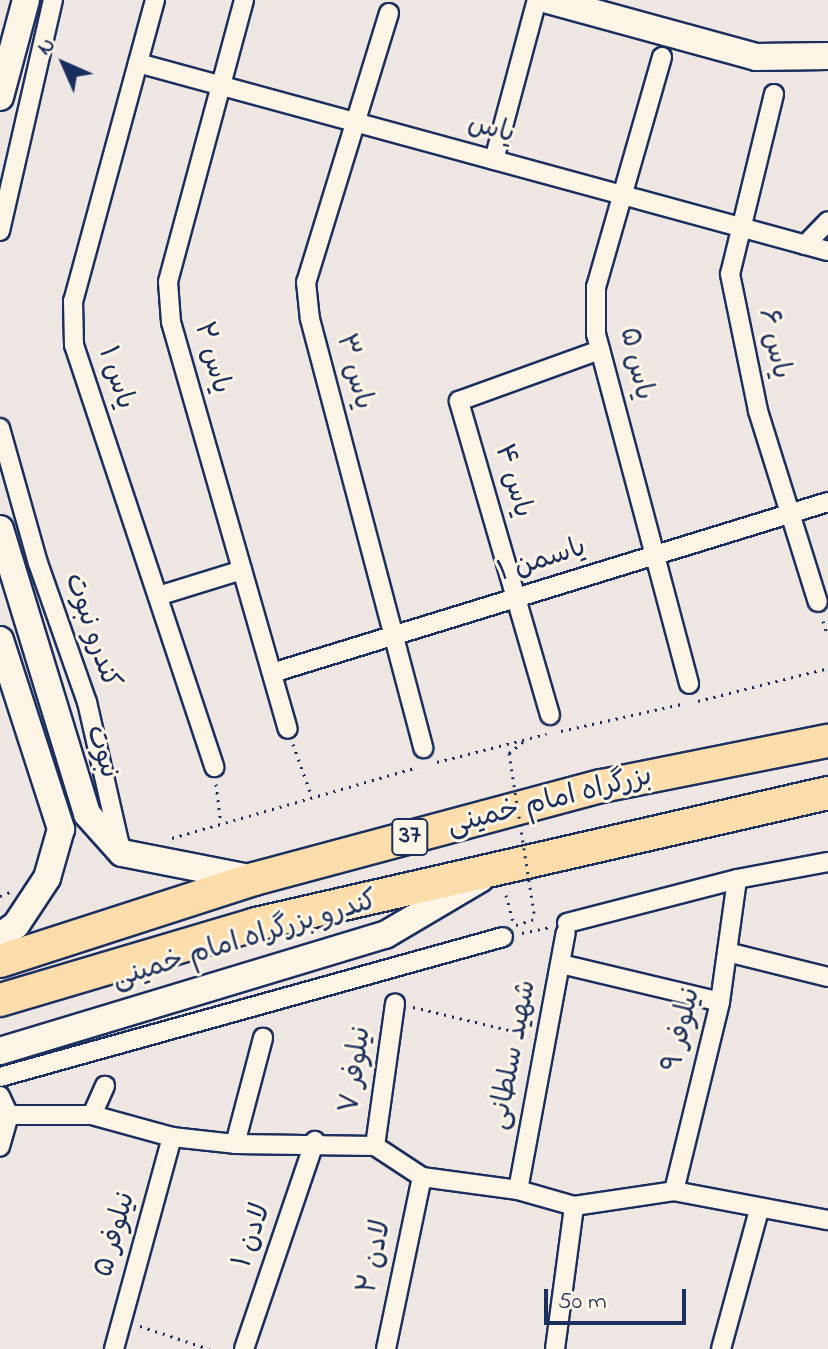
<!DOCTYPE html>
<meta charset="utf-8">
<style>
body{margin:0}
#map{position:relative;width:828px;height:1349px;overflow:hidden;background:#eee6e3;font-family:"Indie Flower","Playpen Sans Arabic",sans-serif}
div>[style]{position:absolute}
.path>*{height:3px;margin-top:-1.5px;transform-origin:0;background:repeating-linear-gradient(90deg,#1b2f5e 0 2px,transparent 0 8px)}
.roads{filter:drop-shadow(2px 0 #1b2f5e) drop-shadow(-2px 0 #1b2f5e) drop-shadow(0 2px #1b2f5e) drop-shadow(0 -2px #1b2f5e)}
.street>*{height:18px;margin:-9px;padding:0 9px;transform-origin:9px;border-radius:9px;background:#fcf5e5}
.secondary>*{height:26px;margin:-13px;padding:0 13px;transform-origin:13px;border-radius:13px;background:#fcf5e5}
.highway>*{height:32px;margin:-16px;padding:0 16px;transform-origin:16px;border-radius:16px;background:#faddab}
.path-bridge>*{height:3px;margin-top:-1.5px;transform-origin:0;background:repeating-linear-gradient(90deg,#1b2f5e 0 2px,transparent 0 8px)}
span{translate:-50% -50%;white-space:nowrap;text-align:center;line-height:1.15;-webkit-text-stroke:6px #fcf5e5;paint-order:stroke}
.shield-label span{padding:2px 6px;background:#fcf5e5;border:2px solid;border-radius:6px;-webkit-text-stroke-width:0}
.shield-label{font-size:26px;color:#1b2f5e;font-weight:700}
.street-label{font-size:28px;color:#1b2f5e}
.north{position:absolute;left:24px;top:24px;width:80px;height:80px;-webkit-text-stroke:6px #fcf5e5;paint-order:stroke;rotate:315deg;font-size:22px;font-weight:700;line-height:32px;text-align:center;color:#1b2f5e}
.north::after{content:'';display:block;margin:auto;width:28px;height:36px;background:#1b2f5e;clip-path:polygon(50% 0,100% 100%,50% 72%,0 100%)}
.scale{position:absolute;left:544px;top:1289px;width:142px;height:36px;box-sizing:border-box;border:4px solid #1b2f5e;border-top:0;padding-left:10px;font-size:24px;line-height:28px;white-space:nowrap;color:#1b2f5e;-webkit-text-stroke:6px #fcf5e5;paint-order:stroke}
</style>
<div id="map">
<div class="path">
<i style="left:823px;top:621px;width:16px;rotate:72deg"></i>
<i style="left:698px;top:701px;width:134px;rotate:-14.2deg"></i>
<i style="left:561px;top:731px;width:128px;rotate:-12.6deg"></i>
<i style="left:293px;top:744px;width:56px;rotate:70.3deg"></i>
<i style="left:509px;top:753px;width:19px;rotate:-39deg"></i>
<i style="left:437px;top:762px;width:113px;rotate:-14.4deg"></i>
<i style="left:216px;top:784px;width:39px;rotate:83deg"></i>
<i style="left:172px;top:838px;width:256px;rotate:-16.1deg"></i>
<i style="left:506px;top:895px;width:28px;rotate:75deg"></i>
<i style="left:0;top:896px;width:11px;rotate:-22deg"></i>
<i style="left:516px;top:925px;width:20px;rotate:-18deg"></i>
<i style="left:522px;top:933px;width:29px;rotate:-12deg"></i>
<i style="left:413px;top:1007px;width:120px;rotate:13.5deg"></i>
<i style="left:140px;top:1326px;width:73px;rotate:18.4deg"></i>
</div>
<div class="roads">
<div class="street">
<i style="left:155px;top:0;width:312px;rotate:105.2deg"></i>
<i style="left:73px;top:301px;width:44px;rotate:88.7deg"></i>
<i style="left:74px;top:345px;width:445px;rotate:71.6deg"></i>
<i style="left:244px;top:0;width:292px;rotate:105.1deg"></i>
<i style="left:168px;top:282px;width:40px;rotate:85.7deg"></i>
<i style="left:171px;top:322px;width:423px;rotate:74deg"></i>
<i style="left:389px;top:13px;width:282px;rotate:107.1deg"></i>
<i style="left:306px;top:282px;width:37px;rotate:84deg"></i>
<i style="left:310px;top:319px;width:444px;rotate:75.2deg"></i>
<i style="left:662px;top:57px;width:239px;rotate:106deg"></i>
<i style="left:596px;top:287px;width:47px;rotate:90deg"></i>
<i style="left:596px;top:334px;width:362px;rotate:75.1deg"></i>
<i style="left:138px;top:63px;width:715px;rotate:15.24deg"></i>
<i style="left:774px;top:94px;width:185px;rotate:103.7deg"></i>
<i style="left:730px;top:274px;width:140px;rotate:78.4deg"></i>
<i style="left:758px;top:411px;width:200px;rotate:72.6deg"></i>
<i style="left:494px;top:160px;width:166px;rotate:-75deg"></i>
<i style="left:0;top:231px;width:237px;rotate:-77.1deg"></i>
<i style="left:805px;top:245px;width:33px;rotate:-46deg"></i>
<i style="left:0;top:428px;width:140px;rotate:74.3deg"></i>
<i style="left:38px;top:563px;width:147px;rotate:70.6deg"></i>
<i style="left:87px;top:702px;width:152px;rotate:77.1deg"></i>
<i style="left:158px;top:596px;width:88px;rotate:-17.2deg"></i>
<i style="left:272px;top:673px;width:582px;rotate:-17.1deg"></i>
<i style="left:550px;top:715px;width:327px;rotate:-106.2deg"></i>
<i style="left:459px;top:401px;width:150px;rotate:-19.9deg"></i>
<i style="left:567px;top:923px;width:176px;rotate:-14.5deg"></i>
<i style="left:737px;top:879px;width:93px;rotate:-10.6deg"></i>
<i style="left:727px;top:952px;width:104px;rotate:13.9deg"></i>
<i style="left:561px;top:964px;width:163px;rotate:13.4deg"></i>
<i style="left:0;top:1077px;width:522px;rotate:-15.55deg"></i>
<i style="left:0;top:1096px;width:21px;rotate:65deg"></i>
<i style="left:9px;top:1115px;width:33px;rotate:106deg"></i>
<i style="left:9px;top:1115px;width:83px"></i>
<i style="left:92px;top:1115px;width:83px;rotate:15.4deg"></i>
<i style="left:172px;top:1137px;width:63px;rotate:6.3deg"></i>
<i style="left:235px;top:1144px;width:140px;rotate:0.8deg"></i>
<i style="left:375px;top:1146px;width:56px;rotate:33.4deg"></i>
<i style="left:422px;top:1177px;width:97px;rotate:7.7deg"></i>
<i style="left:518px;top:1190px;width:58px;rotate:15.9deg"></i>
<i style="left:574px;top:1206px;width:101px;rotate:-8.5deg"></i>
<i style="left:674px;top:1191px;width:157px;rotate:10.7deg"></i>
<i style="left:92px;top:1115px;width:32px;rotate:-66deg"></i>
<i style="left:235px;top:1144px;width:110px;rotate:-75.2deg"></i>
<i style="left:375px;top:1146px;width:144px;rotate:-82deg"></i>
<i style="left:518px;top:1190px;width:262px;rotate:-79.5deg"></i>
<i style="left:674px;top:1191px;width:195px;rotate:-76.3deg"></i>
<i style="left:720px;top:1002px;width:124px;rotate:-82.1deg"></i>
<i style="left:114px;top:1349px;width:220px;rotate:-74.7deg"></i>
<i style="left:244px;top:1349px;width:220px;rotate:-71.2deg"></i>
<i style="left:386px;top:1349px;width:176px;rotate:-78.2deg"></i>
<i style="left:555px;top:1349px;width:144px;rotate:-82.4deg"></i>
<i style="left:721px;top:1349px;width:144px;rotate:-74.7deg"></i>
</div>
<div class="secondary">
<i style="left:548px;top:0;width:216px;rotate:15.3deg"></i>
<i style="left:756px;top:57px;width:72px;rotate:-0.8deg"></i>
<i style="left:0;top:97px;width:100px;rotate:-75deg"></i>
<i style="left:0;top:529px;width:298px;rotate:73deg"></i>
<i style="left:87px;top:814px;width:52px;rotate:48.1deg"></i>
<i style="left:122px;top:853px;width:135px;rotate:11.1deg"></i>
<i style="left:0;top:640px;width:199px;rotate:72.1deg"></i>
<i style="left:61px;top:829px;width:51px;rotate:105.9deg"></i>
<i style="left:47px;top:878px;width:56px;rotate:123.4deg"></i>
<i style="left:16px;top:925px;width:19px;rotate:145deg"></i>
<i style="left:0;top:1051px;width:402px;rotate:-16.8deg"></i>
<i style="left:385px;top:935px;width:110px;rotate:-30.5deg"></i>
</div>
<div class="highway">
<i style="left:0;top:961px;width:267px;rotate:-17.9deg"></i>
<i style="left:254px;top:879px;width:360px;rotate:-15deg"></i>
<i style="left:602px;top:786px;width:230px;rotate:-11.3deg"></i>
<i style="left:0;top:1000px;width:267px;rotate:-16.5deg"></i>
<i style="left:256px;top:924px;width:587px;rotate:-12.9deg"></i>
</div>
</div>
<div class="path-bridge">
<i style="left:509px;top:753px;width:168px;rotate:81.1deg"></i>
</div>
<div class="shield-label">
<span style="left:410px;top:837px">37</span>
</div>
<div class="street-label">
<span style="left:491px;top:130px;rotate:15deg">یاس</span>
<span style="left:773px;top:344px;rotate:78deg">یاس ۶</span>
<span style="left:211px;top:358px;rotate:75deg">یاس ۲</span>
<span style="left:635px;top:364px;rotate:77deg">یاس ۵</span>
<span style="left:353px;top:372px;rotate:75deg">یاس ۳</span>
<span style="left:115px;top:378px;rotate:72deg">یاس ۱</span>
<span style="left:512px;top:481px;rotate:74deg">یاس ۴</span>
<span style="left:542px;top:561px;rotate:-17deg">یاسمن ۱</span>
<span style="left:91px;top:631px;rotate:71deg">کندرو نبوت</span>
<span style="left:101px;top:752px;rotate:73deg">نبوت</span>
<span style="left:550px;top:802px;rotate:-14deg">بزرگراه امام خمینی</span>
<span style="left:245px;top:941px;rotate:-17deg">کندرو بزرگراه امام خمینی</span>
<span style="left:683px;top:1030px;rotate:-77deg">نیلوفر ۹</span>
<span style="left:514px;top:1055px;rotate:-79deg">شهید سلطانی</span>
<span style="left:357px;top:1070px;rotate:-82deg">نیلوفر ۷</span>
<span style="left:116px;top:1235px;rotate:-74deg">نیلوفر ۵</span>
<span style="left:253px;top:1236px;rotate:-71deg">لادن ۱</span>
<span style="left:376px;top:1257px;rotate:-78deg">لادن ۲</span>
</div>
<div class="north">N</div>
<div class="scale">50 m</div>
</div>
